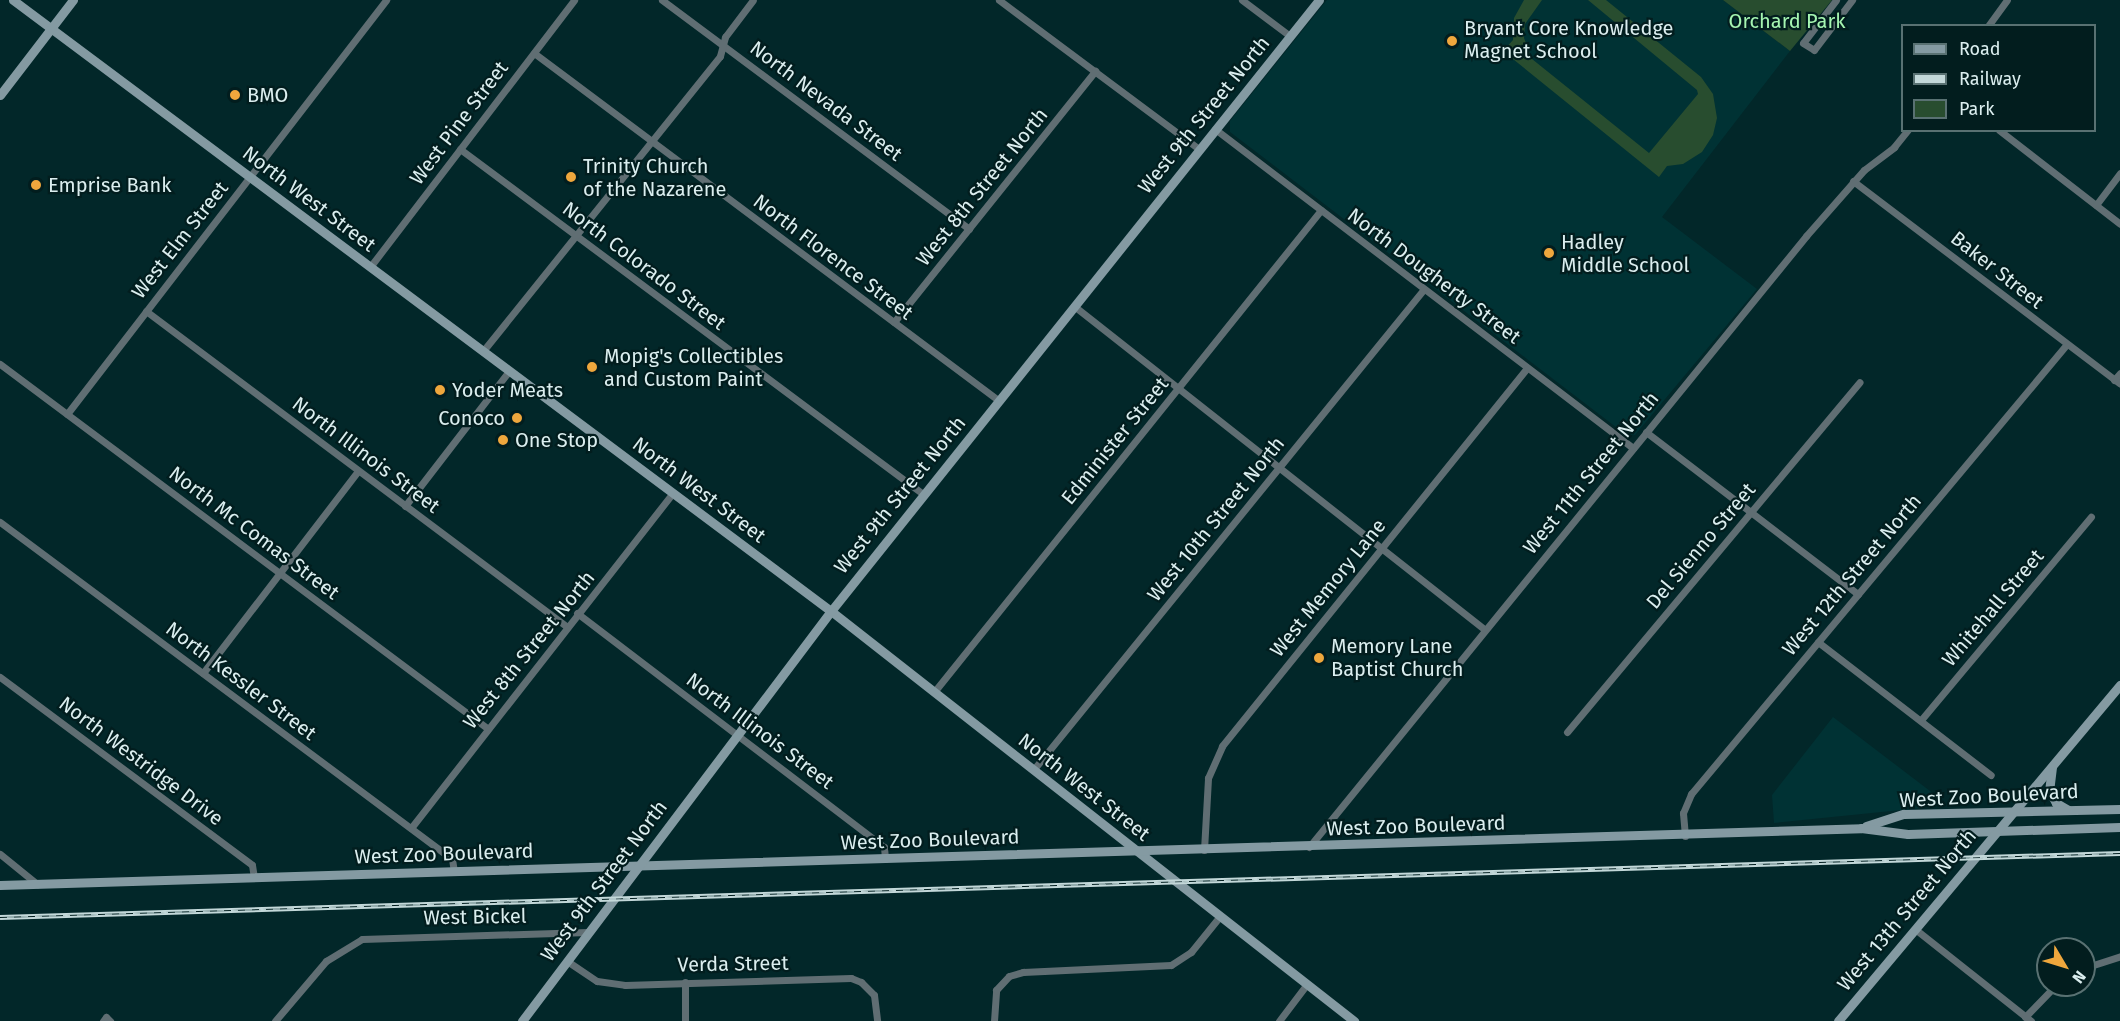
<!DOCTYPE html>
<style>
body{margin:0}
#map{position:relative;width:2120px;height:1021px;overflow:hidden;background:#022729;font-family:"Fira Sans",sans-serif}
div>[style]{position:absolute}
.built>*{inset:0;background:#003234}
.green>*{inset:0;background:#284d2f}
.street>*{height:7px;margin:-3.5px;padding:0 3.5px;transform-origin:3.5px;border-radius:3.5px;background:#606e73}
.secondary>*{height:9px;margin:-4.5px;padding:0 4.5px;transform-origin:4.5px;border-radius:4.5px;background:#849aa2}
.rail>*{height:4.5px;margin-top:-2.25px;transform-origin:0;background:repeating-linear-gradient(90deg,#021d1e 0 7px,#c3d8d9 0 14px);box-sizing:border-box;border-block:2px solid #c3d8d9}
.dots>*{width:16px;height:16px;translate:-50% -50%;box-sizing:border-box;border:3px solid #021d1e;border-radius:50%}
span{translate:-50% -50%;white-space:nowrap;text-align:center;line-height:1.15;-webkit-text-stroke:4.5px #021d1e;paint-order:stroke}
.park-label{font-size:20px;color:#a5f5b1}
.poi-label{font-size:20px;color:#dbeeef}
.left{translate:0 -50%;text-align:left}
.right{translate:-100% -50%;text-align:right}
.street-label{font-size:20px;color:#dbeeef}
.legend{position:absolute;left:1901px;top:24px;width:195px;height:108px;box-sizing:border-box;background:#021d1e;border:2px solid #597172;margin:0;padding:8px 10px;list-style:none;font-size:18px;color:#dbeeef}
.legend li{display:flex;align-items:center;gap:12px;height:30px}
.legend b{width:30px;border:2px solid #597172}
.north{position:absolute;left:2036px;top:937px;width:60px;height:60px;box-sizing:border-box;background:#021d1e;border:2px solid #597172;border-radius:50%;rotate:128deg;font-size:16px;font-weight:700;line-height:24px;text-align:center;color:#dbeeef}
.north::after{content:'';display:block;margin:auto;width:21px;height:27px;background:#efa73d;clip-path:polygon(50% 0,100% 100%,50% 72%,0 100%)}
</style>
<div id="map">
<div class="built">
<i style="clip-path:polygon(1327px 0,1723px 0,1790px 51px,1662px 217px,1757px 289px,1635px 435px,1625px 434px,1230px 132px,1230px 121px)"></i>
<i style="clip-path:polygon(1833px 717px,1934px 794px,1921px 808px,1774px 823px,1772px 795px)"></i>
</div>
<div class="green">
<i style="clip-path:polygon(1524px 0,1542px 0,1525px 24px,1524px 38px,1532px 59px,1649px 153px,1698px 94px,1697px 90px,1588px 0,1606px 0,1701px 77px,1713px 94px,1717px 118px,1713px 135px,1702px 152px,1683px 164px,1667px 166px,1659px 177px,1503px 51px,1513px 40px,1514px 18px)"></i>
<i style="clip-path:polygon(1723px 0,1832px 0,1790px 51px)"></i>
</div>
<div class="street">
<i style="left:662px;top:0;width:383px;rotate:36.7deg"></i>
<i style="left:999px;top:0;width:249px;rotate:36.7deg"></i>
<i style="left:1242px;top:0;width:60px;rotate:36.9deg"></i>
<i style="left:1836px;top:0;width:54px;rotate:127.5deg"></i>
<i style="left:1803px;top:43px;width:13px;rotate:32deg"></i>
<i style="left:1814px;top:50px;width:63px;rotate:-52.8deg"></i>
<i style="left:1988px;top:26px;width:32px;rotate:-54deg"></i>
<i style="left:534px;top:53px;width:579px;rotate:36.79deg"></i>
<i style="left:1215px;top:129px;width:526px;rotate:37.35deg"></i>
<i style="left:1999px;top:130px;width:153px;rotate:37.8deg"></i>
<i style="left:460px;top:149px;width:577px;rotate:36.69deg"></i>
<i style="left:1853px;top:181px;width:335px;rotate:37.2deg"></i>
<i style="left:2096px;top:205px;width:40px;rotate:-53deg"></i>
<i style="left:370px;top:267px;width:336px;rotate:-52.6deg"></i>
<i style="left:1074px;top:306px;width:522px;rotate:38.23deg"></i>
<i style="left:146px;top:311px;width:525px;rotate:36.87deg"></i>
<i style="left:894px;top:322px;width:322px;rotate:-51.3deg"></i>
<i style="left:483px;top:351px;width:378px;rotate:-51.2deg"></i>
<i style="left:720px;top:56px;width:20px;rotate:-75deg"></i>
<i style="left:725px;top:37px;width:46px;rotate:-52.9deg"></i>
<i style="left:0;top:364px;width:608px;rotate:36.78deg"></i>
<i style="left:2114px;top:380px;width:9px;rotate:-49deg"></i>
<i style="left:67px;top:414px;width:523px;rotate:-52.38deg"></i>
<i style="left:1646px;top:432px;width:267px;rotate:37.4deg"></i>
<i style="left:405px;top:506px;width:170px;rotate:-52.4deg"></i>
<i style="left:0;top:522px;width:564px;rotate:36.71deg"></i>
<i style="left:452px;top:859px;width:13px;rotate:81deg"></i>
<i style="left:577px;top:613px;width:386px;rotate:37.3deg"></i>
<i style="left:884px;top:847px;width:12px;rotate:85deg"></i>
<i style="left:1818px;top:642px;width:218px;rotate:37.6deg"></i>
<i style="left:203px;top:673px;width:255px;rotate:-52.5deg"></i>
<i style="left:0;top:677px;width:314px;rotate:36.7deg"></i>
<i style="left:252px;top:865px;width:12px;rotate:81deg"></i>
<i style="left:934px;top:692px;width:618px;rotate:-51.24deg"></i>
<i style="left:1921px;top:720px;width:265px;rotate:-50.1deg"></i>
<i style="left:1567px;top:732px;width:456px;rotate:-50.1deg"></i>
<i style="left:1034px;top:769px;width:618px;rotate:-50.91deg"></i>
<i style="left:411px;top:828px;width:425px;rotate:-52deg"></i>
<i style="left:1685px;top:836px;width:23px;rotate:-95deg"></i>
<i style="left:1683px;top:813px;width:21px;rotate:-67deg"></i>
<i style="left:1691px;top:794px;width:586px;rotate:-50.12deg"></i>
<i style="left:1309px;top:847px;width:788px;rotate:-50.87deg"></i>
<i style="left:1806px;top:236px;width:88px;rotate:-48.7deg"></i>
<i style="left:1864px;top:170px;width:38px;rotate:-37deg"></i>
<i style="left:1894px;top:147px;width:22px;rotate:-51deg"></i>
<i style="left:1204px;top:850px;width:72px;rotate:-86.8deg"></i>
<i style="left:1208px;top:778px;width:35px;rotate:-66deg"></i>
<i style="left:1222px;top:746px;width:486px;rotate:-51.1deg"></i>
<i style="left:0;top:854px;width:48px;rotate:39deg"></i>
<i style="left:1915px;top:929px;width:148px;rotate:38.4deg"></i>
<i style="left:567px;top:961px;width:36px;rotate:34deg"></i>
<i style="left:597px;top:981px;width:28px;rotate:8deg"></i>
<i style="left:625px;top:985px;width:226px;rotate:-1.8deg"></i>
<i style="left:851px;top:978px;width:11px;rotate:22deg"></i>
<i style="left:861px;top:982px;width:18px;rotate:45deg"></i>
<i style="left:874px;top:995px;width:26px;rotate:83deg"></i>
<i style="left:2084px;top:968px;width:38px;rotate:-18deg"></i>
<i style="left:685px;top:982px;width:39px;rotate:90deg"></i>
<i style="left:2025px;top:1017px;width:45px;rotate:-45.9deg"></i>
<i style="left:103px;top:1021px;width:5px;rotate:-53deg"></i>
<i style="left:106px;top:1017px;width:6px;rotate:45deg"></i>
<i style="left:275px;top:1021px;width:79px;rotate:-49.6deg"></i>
<i style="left:326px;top:961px;width:42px;rotate:-31.4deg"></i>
<i style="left:362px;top:939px;width:226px;rotate:-1.8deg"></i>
<i style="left:994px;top:1021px;width:31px;rotate:-86deg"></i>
<i style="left:996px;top:990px;width:19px;rotate:-47deg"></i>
<i style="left:1009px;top:976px;width:15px;rotate:-16deg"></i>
<i style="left:1023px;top:972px;width:148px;rotate:-2.7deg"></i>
<i style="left:1171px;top:965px;width:24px;rotate:-33deg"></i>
<i style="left:1191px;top:952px;width:46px;rotate:-51.1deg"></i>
<i style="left:1279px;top:1021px;width:46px;rotate:-52.9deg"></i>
</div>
<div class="secondary">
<i style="left:13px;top:0;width:1021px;rotate:36.76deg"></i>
<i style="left:831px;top:611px;width:665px;rotate:38.09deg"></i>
<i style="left:0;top:95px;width:120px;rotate:-52.5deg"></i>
<i style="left:2052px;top:767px;width:23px;rotate:97deg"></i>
<i style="left:2049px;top:790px;width:15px;rotate:62deg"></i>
<i style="left:2056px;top:803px;width:14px;rotate:30deg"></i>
<i style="left:1866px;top:826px;width:40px;rotate:-18deg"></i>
<i style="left:1904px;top:814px;width:216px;rotate:-1.3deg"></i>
<i style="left:0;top:885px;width:1862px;rotate:-1.75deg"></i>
<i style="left:1861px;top:828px;width:47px;rotate:7.3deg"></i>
<i style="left:1908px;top:834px;width:212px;rotate:-1.9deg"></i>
<i style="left:522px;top:1021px;width:513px;rotate:-53deg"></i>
<i style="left:831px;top:611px;width:782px;rotate:-51.39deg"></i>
<i style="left:1838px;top:1021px;width:439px;rotate:-50deg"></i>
</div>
<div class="rail">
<i style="left:0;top:917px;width:2121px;rotate:-1.73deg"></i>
</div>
<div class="dots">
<i style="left:1452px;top:41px;background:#efa73d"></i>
<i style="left:235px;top:95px;background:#efa73d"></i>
<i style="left:571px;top:177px;background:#efa73d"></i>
<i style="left:36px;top:185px;background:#efa73d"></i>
<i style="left:1549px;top:253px;background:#efa73d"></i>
<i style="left:592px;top:367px;background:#efa73d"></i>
<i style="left:440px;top:390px;background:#efa73d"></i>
<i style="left:517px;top:418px;background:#efa73d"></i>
<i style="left:503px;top:440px;background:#efa73d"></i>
<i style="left:1319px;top:658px;background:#efa73d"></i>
</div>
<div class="park-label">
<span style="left:1787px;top:21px">Orchard Park</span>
</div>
<div class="poi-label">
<span class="left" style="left:1464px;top:40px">Bryant Core Knowledge<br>Magnet School</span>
<span class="left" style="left:247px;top:95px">BMO</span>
<span class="left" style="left:583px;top:178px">Trinity Church<br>of the Nazarene</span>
<span class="left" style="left:48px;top:185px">Emprise Bank</span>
<span class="left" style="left:1561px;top:254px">Hadley<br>Middle School</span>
<span class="left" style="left:604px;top:368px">Mopig's Collectibles<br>and Custom Paint</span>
<span class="left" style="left:452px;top:390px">Yoder Meats</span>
<span class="right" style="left:505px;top:418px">Conoco</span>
<span class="left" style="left:515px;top:440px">One Stop</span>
<span class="left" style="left:1331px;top:658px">Memory Lane<br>Baptist Church</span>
</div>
<div class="street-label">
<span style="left:826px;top:101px;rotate:37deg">North Nevada Street</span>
<span style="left:1204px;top:115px;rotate:-51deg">West 9th Street North</span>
<span style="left:459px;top:123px;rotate:-53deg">West Pine Street</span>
<span style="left:982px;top:187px;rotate:-51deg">West 8th Street North</span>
<span style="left:309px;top:199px;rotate:37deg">North West Street</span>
<span style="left:180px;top:240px;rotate:-52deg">West Elm Street</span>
<span style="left:833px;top:257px;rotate:37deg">North Florence Street</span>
<span style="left:644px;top:266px;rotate:37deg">North Colorado Street</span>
<span style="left:1997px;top:270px;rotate:38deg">Baker Street</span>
<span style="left:1434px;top:276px;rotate:37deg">North Dougherty Street</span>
<span style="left:1115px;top:441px;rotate:-51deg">Edminister Street</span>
<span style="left:366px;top:455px;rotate:37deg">North Illinois Street</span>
<span style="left:1591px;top:473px;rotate:-51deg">West 11th Street North</span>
<span style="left:699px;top:490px;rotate:37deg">North West Street</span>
<span style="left:900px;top:495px;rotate:-51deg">West 9th Street North</span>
<span style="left:1216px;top:519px;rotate:-51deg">West 10th Street North</span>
<span style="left:254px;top:533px;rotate:37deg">North Mc Comas Street</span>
<span style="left:1701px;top:546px;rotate:-50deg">Del Sienno Street</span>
<span style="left:1852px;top:575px;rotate:-50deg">West 12th Street North</span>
<span style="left:1328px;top:588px;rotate:-51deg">West Memory Lane</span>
<span style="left:1993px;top:608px;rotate:-50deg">Whitehall Street</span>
<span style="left:529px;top:650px;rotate:-51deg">West 8th Street North</span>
<span style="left:241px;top:681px;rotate:37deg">North Kessler Street</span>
<span style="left:760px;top:731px;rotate:37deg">North Illinois Street</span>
<span style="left:141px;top:761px;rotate:37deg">North Westridge Drive</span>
<span style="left:1084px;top:787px;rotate:38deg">North West Street</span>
<span style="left:1989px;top:796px;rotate:-3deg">West Zoo Boulevard</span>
<span style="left:1416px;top:826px;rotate:-2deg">West Zoo Boulevard</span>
<span style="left:930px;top:840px;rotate:-2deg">West Zoo Boulevard</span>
<span style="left:444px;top:854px;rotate:-2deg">West Zoo Boulevard</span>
<span style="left:604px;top:881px;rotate:-53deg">West 9th Street North</span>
<span style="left:1907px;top:910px;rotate:-50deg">West 13th Street North</span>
<span style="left:475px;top:917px;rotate:-1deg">West Bickel</span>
<span style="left:733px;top:964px;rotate:-1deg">Verda Street</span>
</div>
<ul class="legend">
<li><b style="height:8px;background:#849aa2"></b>Road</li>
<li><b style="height:8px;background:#c3d8d9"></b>Railway</li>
<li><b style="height:16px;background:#284d2f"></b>Park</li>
</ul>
<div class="north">N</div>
</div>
